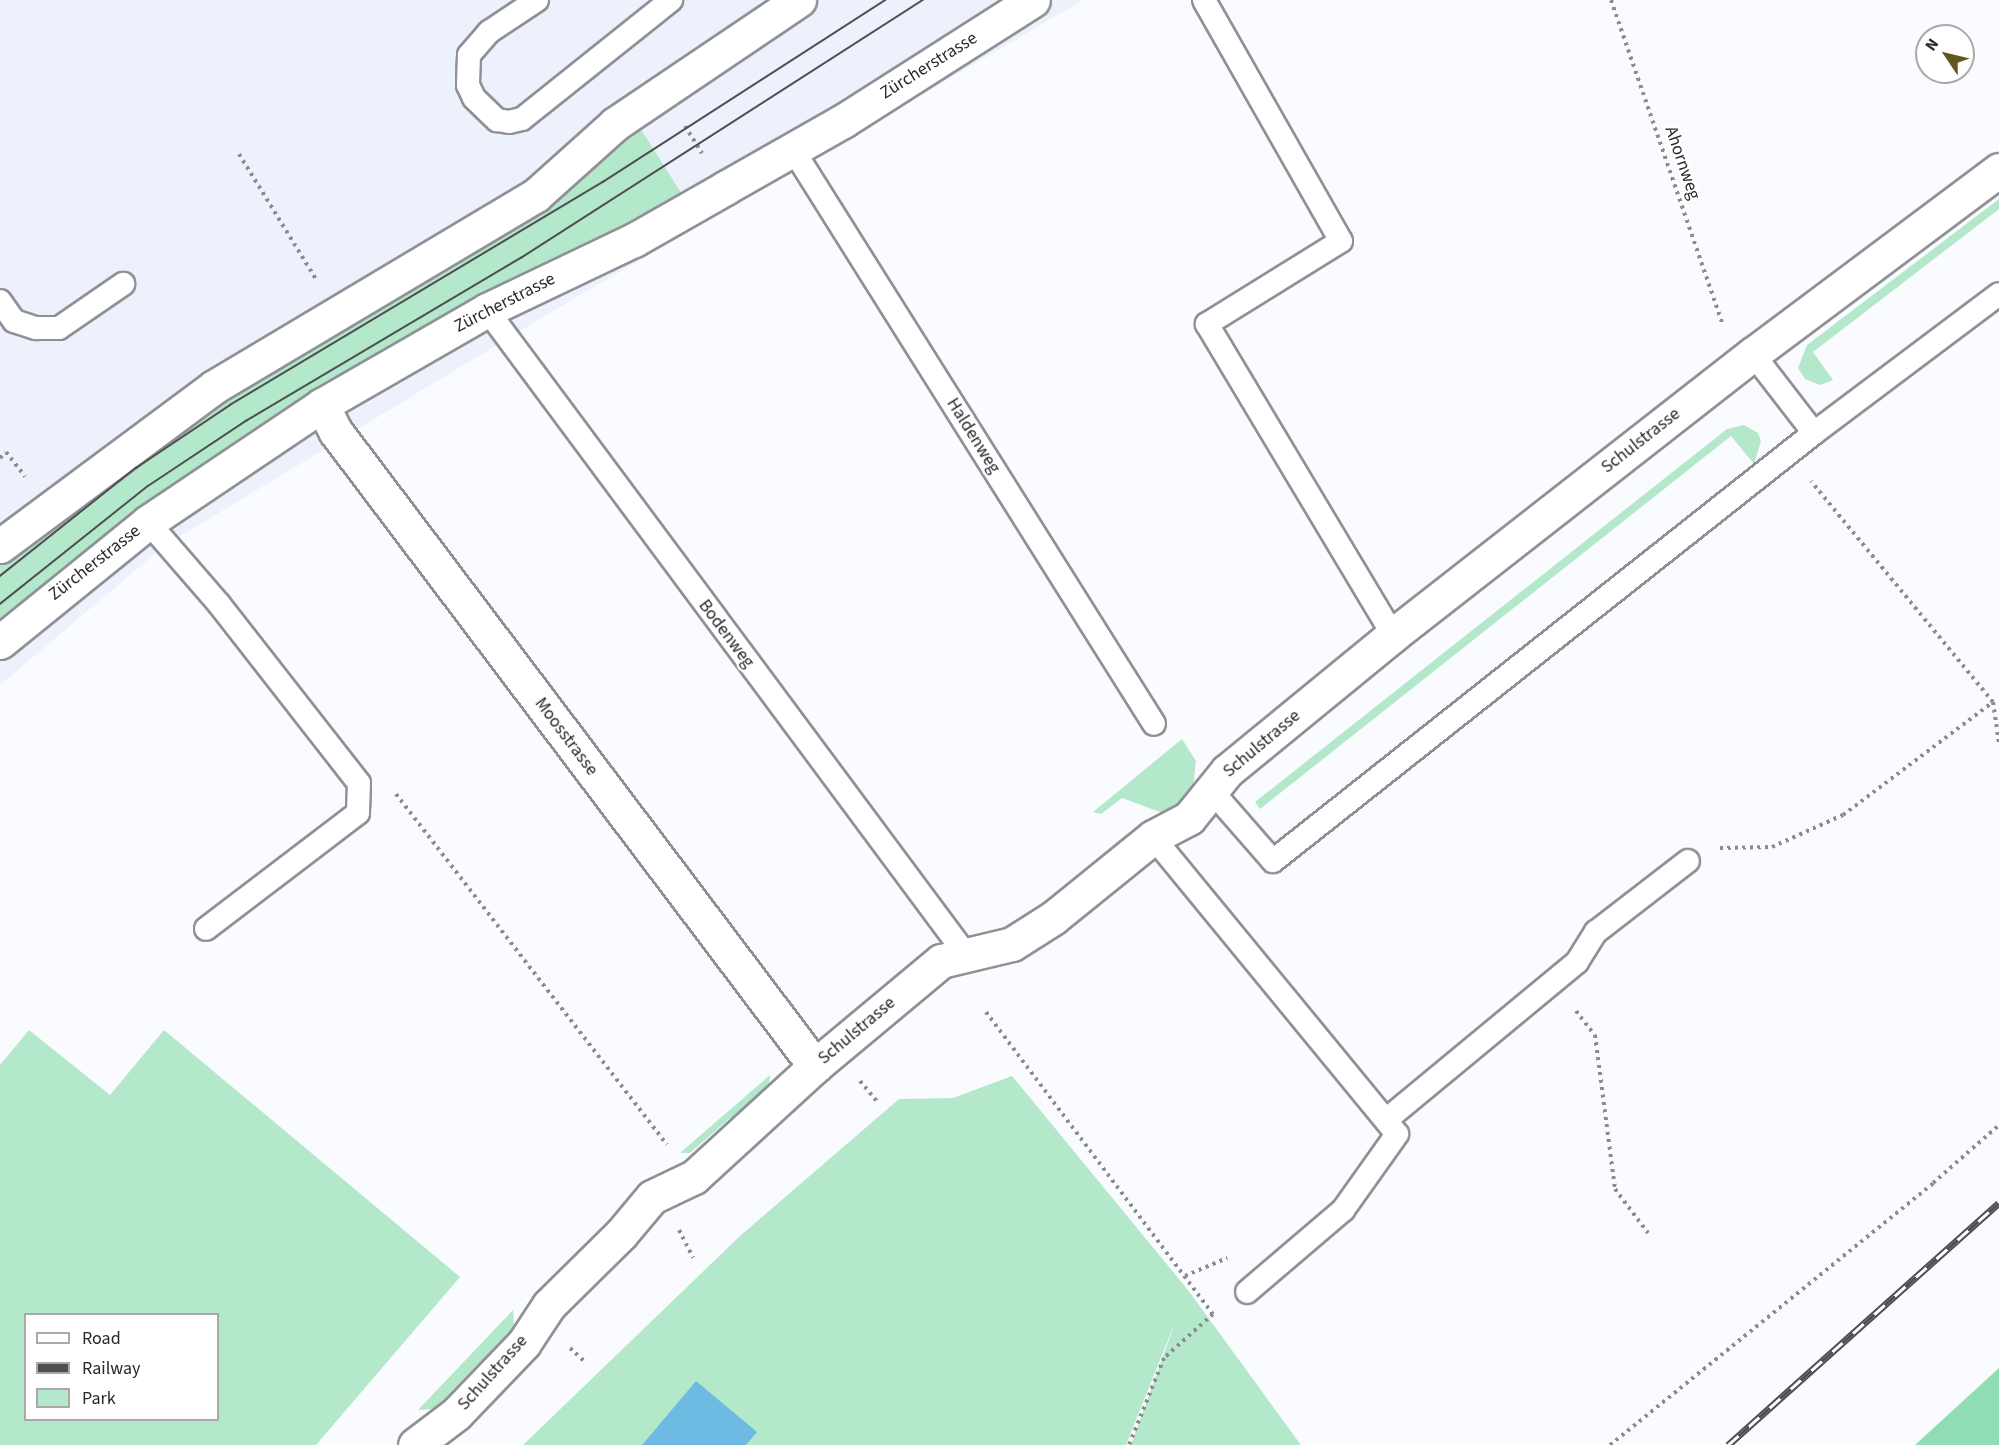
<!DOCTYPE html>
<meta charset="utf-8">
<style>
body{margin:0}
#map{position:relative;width:1999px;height:1445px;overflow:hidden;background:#f9fbff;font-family:"Source Sans 3",sans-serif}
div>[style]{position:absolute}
.built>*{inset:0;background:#edf1fc}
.green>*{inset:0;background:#b4e8cb}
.forest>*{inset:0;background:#90ddb5}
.water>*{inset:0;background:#6dbbe2}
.path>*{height:4px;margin-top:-2px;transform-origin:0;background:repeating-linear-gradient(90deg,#8a8c8f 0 3px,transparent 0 7.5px)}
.roads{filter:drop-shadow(2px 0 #8f9197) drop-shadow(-2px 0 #8f9197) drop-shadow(0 2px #8f9197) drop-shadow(0 -2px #8f9197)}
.service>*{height:22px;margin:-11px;padding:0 11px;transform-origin:11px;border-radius:11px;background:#fff}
.minor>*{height:33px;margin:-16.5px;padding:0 16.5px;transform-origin:16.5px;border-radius:16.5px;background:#fff}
.secondary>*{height:33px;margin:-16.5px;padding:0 16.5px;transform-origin:16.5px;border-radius:16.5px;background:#fff}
.tram>*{height:1.5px;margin:-0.75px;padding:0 0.75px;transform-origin:0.75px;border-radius:0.75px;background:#4e4f52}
.rail>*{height:7px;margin-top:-3.5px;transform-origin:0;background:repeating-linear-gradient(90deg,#fff 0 14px,#4e4f52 0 28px);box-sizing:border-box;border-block:2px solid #4e4f52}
span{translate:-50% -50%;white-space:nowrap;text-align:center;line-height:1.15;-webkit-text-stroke:5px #fff;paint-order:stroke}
.street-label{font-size:18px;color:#27282a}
.legend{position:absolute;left:24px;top:1313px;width:195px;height:108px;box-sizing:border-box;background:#fff;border:2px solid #a9a9aa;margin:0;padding:8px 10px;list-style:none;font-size:18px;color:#27282a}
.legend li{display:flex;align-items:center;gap:12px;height:30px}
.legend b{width:30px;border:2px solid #a9a9aa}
.north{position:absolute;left:1915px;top:24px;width:60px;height:60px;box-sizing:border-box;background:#fff;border:2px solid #a9a9aa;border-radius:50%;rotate:305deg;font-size:16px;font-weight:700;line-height:24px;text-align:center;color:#27282a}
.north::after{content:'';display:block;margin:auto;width:21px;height:27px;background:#625723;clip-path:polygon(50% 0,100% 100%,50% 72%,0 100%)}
</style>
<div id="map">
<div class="built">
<i style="clip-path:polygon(0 0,1083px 0,553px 311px,164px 546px,0 685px)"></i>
</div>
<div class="green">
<i style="clip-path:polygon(637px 123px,683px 196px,515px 281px,321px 387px,206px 461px,101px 537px,0 620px,0 561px,104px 479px)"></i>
<i style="clip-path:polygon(1999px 199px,1999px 209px,1813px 352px,1833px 380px,1820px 385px,1805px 379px,1798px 368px,1807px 345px)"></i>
<i style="clip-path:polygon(1744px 425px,1758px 433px,1761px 441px,1754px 464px,1731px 436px,1260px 809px,1255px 802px,1727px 429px)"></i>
<i style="clip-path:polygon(1182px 739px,1196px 761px,1192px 799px,1171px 816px,1122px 798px,1101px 814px,1093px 812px)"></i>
<i style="clip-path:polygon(evenodd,29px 1030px,110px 1095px,164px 1030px,460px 1277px,316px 1445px,0 1445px,0 1065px,29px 1030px,26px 1314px,218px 1314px,218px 1420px,26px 1420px,26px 1314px)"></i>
<i style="clip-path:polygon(770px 1075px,768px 1093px,738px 1119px,730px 1118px,690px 1153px,680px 1153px)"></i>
<i style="clip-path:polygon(1012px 1076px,1188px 1290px,1301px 1445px,1131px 1445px,1176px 1320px,1126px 1445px,523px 1445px,740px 1236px,899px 1099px,953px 1098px)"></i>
<i style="clip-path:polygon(513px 1310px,514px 1327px,435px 1409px,418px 1410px)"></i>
</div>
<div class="forest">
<i style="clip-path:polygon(1999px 1368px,1999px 1445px,1915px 1445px)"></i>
</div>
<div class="water">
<i style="clip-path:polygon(696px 1381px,757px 1432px,746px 1445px,642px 1445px)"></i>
</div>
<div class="path">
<i style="left:1611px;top:0;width:344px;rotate:71deg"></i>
<i style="left:685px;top:126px;width:32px;rotate:58deg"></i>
<i style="left:239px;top:154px;width:147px;rotate:58.4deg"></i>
<i style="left:0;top:458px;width:8px;rotate:-45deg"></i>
<i style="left:6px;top:452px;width:31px;rotate:52deg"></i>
<i style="left:1993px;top:702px;width:41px;rotate:81.7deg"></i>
<i style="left:396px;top:794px;width:443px;rotate:52.3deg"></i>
<i style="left:1720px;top:848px;width:52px;rotate:-1.1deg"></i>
<i style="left:1772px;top:847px;width:78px;rotate:-24.3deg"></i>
<i style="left:1843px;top:815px;width:188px;rotate:-37deg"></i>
<i style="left:1993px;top:702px;width:286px;rotate:-129.5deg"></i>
<i style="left:1576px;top:1011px;width:31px;rotate:52deg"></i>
<i style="left:1595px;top:1035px;width:155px;rotate:82.6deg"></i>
<i style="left:1615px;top:1189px;width:55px;rotate:53.1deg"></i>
<i style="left:986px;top:1012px;width:378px;rotate:53.1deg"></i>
<i style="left:1213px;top:1314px;width:66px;rotate:138.1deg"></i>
<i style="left:1164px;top:1358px;width:94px;rotate:111.9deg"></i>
<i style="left:860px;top:1081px;width:26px;rotate:50deg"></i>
<i style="left:679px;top:1230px;width:31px;rotate:63deg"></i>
<i style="left:1185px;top:1276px;width:46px;rotate:-23.2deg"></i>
<i style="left:570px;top:1348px;width:21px;rotate:43deg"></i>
<i style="left:1610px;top:1445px;width:416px;rotate:-39deg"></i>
<i style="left:1933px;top:1183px;width:88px;rotate:-41.3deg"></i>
</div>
<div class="roads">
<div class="service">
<i style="left:537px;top:0;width:58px;rotate:146.3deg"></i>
<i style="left:489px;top:32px;width:30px;rotate:131deg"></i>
<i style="left:469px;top:55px;width:30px;rotate:92deg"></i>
<i style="left:468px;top:85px;width:14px;rotate:65deg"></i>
<i style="left:474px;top:98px;width:32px;rotate:44deg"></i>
<i style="left:497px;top:120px;width:12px;rotate:9deg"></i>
<i style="left:509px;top:122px;width:13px;rotate:-13deg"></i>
<i style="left:522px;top:119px;width:191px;rotate:-38.6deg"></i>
<i style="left:1204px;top:0;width:277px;rotate:60.4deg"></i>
<i style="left:1341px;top:241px;width:158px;rotate:148.2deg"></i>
<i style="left:1207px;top:324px;width:362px;rotate:59.1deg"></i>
<i style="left:792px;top:148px;width:680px;rotate:57.85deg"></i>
<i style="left:0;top:301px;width:24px;rotate:55deg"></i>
<i style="left:14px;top:321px;width:23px;rotate:18deg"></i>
<i style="left:36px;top:328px;width:23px"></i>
<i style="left:59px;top:328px;width:78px;rotate:-34.5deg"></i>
<i style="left:487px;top:310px;width:805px;rotate:53.39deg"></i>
<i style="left:1753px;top:354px;width:100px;rotate:52.3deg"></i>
<i style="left:1814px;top:433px;width:231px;rotate:-36.9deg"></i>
<i style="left:148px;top:522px;width:108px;rotate:49.1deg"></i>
<i style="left:219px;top:604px;width:227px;rotate:52deg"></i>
<i style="left:359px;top:783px;width:30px;rotate:92deg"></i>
<i style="left:358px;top:813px;width:191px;rotate:142.7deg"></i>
<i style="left:1211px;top:790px;width:94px;rotate:48.9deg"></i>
<i style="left:1273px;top:861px;width:690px;rotate:-38.35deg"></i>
<i style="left:1153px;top:837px;width:384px;rotate:50.6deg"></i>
<i style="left:1397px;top:1134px;width:93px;rotate:125.4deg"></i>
<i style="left:1343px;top:1210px;width:126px;rotate:139.5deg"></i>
<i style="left:1386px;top:1120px;width:248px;rotate:-39.6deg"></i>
<i style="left:1577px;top:962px;width:36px;rotate:-58deg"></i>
<i style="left:1596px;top:932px;width:116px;rotate:-37.7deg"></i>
</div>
<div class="minor">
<i style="left:322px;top:405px;width:30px;rotate:63deg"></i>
<i style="left:336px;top:432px;width:795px;rotate:52.93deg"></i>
<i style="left:415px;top:1445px;width:51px;rotate:-37.1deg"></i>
<i style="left:456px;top:1414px;width:98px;rotate:-46.2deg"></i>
<i style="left:524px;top:1343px;width:45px;rotate:-56.7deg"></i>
<i style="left:549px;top:1305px;width:101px;rotate:-44.6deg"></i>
<i style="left:621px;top:1234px;width:48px;rotate:-50deg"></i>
<i style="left:652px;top:1197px;width:47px;rotate:-25.5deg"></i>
<i style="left:694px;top:1177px;width:164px;rotate:-42.5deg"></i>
<i style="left:815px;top:1066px;width:164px;rotate:-39.8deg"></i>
<i style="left:941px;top:961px;width:73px;rotate:-13.5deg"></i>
<i style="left:1012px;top:944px;width:49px;rotate:-32.4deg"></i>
<i style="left:1053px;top:918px;width:129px;rotate:-39deg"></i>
<i style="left:1153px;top:837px;width:41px;rotate:-27.8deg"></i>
<i style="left:1189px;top:818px;width:60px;rotate:-51deg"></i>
<i style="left:1227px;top:771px;width:215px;rotate:-39.3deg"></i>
<i style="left:1393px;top:635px;width:457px;rotate:-38deg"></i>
<i style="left:1753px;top:354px;width:307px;rotate:-36.8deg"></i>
</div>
<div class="secondary">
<i style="left:0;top:546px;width:267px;rotate:-36.6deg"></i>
<i style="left:214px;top:387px;width:375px;rotate:-30.8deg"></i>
<i style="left:536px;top:195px;width:106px;rotate:-41.9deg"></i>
<i style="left:615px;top:124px;width:222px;rotate:-34deg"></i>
<i style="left:0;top:642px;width:191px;rotate:-39deg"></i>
<i style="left:148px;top:522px;width:210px;rotate:-33.9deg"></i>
<i style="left:322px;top:405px;width:190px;rotate:-29.9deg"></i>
<i style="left:487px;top:310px;width:163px;rotate:-25.5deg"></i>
<i style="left:634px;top:240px;width:105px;rotate:-29.7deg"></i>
<i style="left:725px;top:188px;width:136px;rotate:-29.6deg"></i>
<i style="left:843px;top:121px;width:225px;rotate:-32.5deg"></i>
</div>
</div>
<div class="tram">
<i style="left:0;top:576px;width:174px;rotate:-38.5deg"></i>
<i style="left:136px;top:468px;width:113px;rotate:-33.8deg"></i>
<i style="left:230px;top:405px;width:435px;rotate:-30.9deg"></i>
<i style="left:603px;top:182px;width:336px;rotate:-32.8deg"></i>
<i style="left:0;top:604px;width:189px;rotate:-38.6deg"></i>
<i style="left:148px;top:486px;width:118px;rotate:-33.6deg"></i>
<i style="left:246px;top:421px;width:320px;rotate:-30.7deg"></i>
<i style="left:521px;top:258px;width:478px;rotate:-32.7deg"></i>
</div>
<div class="rail">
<i style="left:1728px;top:1445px;width:363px;rotate:-41.8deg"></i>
</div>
<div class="street-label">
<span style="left:929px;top:66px;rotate:-32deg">Zürcherstrasse</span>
<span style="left:1682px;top:163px;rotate:71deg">Ahornweg</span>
<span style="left:505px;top:303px;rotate:-27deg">Zürcherstrasse</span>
<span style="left:973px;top:436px;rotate:58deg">Haldenweg</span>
<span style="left:1641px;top:441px;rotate:-38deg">Schulstrasse</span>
<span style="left:95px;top:563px;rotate:-38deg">Zürcherstrasse</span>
<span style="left:726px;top:634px;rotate:53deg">Bodenweg</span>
<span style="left:566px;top:737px;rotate:53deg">Moosstrasse</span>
<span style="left:1262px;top:744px;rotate:-40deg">Schulstrasse</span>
<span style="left:857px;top:1031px;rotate:-40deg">Schulstrasse</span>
<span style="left:493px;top:1373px;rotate:-48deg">Schulstrasse</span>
</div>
<ul class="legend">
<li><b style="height:8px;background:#fff"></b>Road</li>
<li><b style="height:8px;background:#4e4f52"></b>Railway</li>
<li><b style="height:16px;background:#b4e8cb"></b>Park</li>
</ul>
<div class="north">N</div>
</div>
